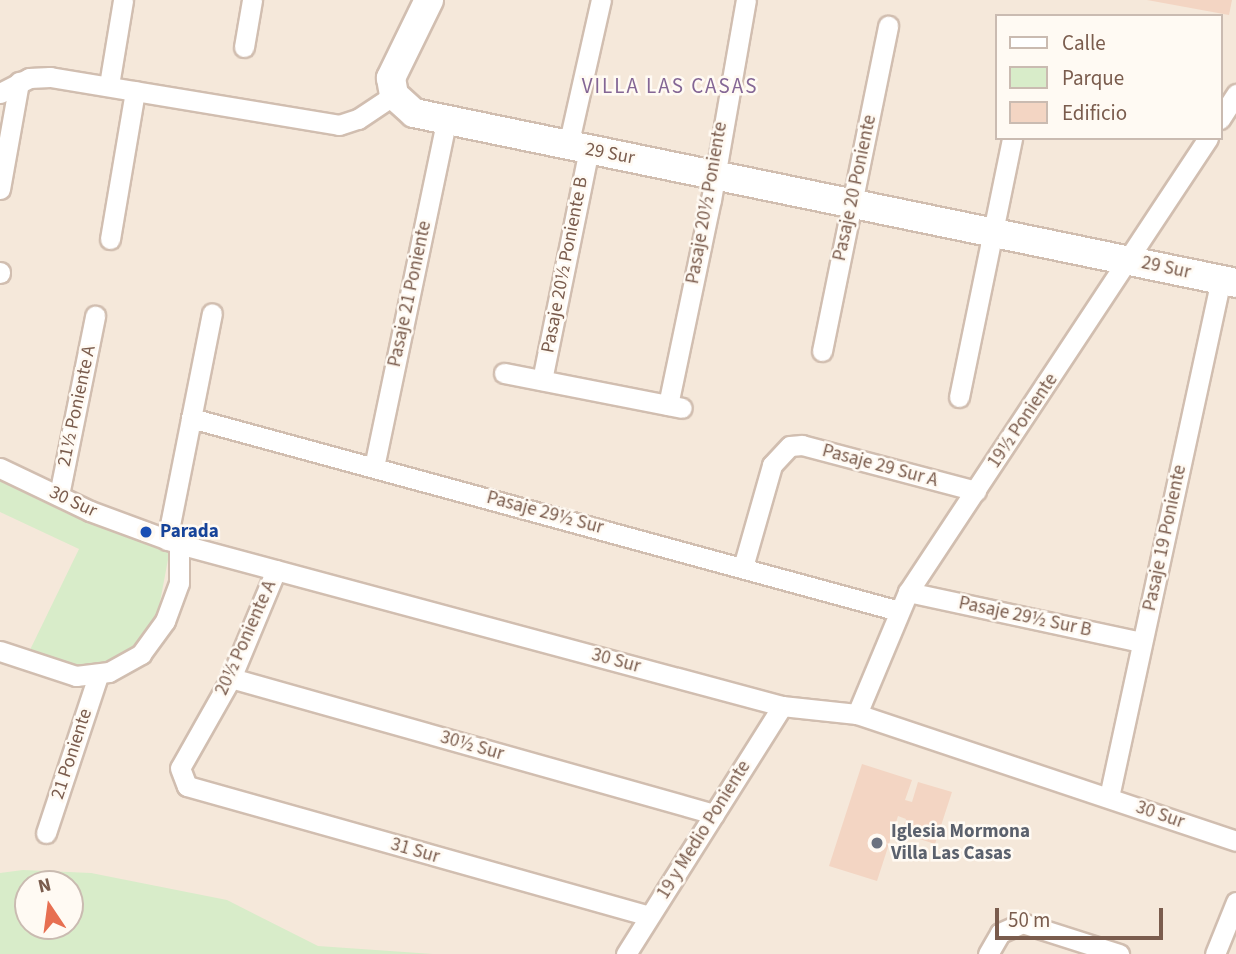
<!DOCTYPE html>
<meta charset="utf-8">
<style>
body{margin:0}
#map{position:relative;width:1236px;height:954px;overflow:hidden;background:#fdf6ec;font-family:"Source Sans 3",sans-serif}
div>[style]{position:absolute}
.residential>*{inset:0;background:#f5e8da}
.green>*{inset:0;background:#d8ecc9}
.building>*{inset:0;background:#f3d5c3}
.roads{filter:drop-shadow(2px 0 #d1beb0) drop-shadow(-2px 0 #d1beb0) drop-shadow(0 2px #d1beb0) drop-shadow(0 -2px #d1beb0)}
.street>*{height:19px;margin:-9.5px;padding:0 9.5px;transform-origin:9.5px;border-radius:9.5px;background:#fff}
.secondary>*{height:28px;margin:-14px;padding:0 14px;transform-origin:14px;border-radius:14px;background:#fff}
.dots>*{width:19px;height:19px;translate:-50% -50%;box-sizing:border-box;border:4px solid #fffaf3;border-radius:50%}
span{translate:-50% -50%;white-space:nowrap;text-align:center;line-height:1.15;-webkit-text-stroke:5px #fffaf3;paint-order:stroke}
.street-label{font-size:19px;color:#7a5c4d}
.transit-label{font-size:19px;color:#164399;font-weight:700}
.left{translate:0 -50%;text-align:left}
.worship-label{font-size:19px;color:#5b616d;font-weight:700}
.neighbourhood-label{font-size:21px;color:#846695;letter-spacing:2px}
.legend{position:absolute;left:995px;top:14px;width:228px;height:126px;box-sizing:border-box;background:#fffaf3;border:2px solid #cabbb1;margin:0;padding:9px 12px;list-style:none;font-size:21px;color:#7a5c4d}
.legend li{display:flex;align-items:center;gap:14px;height:35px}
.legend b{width:35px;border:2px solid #cabbb1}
.north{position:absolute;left:14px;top:870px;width:70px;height:70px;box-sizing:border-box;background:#fffaf3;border:2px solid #cabbb1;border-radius:50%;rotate:347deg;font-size:19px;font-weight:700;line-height:28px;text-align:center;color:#7a5c4d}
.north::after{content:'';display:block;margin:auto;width:24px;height:32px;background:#e76f51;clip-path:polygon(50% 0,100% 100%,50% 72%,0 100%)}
.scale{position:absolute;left:995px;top:908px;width:168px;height:32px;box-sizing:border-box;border:4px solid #7a5c4d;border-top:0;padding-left:9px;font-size:21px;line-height:24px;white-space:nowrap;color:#7a5c4d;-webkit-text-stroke:5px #fffaf3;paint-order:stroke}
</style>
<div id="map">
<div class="residential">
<i style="clip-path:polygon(evenodd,0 0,1236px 0,1236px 954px,314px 954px,70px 884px,28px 884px,0 897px,0 0,996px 16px,1220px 16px,1220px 138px,996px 138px,996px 16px)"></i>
</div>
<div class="green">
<i style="clip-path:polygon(0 481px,68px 514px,170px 549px,157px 618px,134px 647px,106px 665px,79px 672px,28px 654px,79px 549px,0 512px)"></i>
<i style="clip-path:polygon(evenodd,23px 870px,91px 873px,227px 900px,318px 946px,433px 954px,0 954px,0 873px,23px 870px,70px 884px,70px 926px,28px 926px,28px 884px,70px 884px)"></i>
</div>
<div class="building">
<i style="clip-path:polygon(1147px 0,1232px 0,1229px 15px)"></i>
<i style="clip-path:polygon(862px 764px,912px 780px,905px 800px,912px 802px,918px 782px,952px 792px,935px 844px,901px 833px,906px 819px,898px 816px,877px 881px,829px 866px)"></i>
</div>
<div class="roads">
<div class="street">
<i style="left:244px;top:47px;width:48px;rotate:-80.3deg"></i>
<i style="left:109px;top:85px;width:86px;rotate:-80.6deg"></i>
<i style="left:0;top:93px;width:33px;rotate:-27deg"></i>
<i style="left:29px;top:78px;width:21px;rotate:-3deg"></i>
<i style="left:50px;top:77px;width:293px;rotate:9.4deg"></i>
<i style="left:339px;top:125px;width:20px;rotate:-18deg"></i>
<i style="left:358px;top:119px;width:43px;rotate:-33.7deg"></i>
<i style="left:1220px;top:119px;width:30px;rotate:-57deg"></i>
<i style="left:568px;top:146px;width:150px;rotate:-77.3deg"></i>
<i style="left:0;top:189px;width:109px;rotate:-79.9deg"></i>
<i style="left:110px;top:239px;width:150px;rotate:-80.4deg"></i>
<i style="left:0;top:273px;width:1px;rotate:-90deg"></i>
<i style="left:822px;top:351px;width:332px;rotate:-78.5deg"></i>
<i style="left:504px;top:373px;width:181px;rotate:11.1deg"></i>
<i style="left:542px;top:380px;width:235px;rotate:-78.5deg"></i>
<i style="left:959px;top:397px;width:264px;rotate:-78.4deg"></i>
<i style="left:668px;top:405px;width:209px;rotate:-78.2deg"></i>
<i style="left:711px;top:200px;width:203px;rotate:-80.1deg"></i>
<i style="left:191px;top:418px;width:734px;rotate:15.25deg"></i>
<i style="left:374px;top:467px;width:353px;rotate:-78.2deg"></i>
<i style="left:0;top:468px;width:100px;rotate:25.5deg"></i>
<i style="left:90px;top:511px;width:95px;rotate:20.3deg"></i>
<i style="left:179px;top:544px;width:624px;rotate:15.04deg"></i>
<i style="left:782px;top:706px;width:75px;rotate:6.1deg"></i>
<i style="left:857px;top:714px;width:400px;rotate:18.5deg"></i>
<i style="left:59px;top:495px;width:183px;rotate:-78.6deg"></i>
<i style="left:167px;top:540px;width:231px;rotate:-78.8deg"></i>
<i style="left:743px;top:567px;width:106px;rotate:-74.1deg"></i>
<i style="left:772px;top:465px;width:26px;rotate:-47deg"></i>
<i style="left:790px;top:446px;width:12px;rotate:-5deg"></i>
<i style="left:802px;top:445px;width:180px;rotate:14.8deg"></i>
<i style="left:276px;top:570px;width:117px;rotate:112.6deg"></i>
<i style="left:231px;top:678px;width:103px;rotate:119.5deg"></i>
<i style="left:180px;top:768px;width:19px;rotate:69deg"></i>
<i style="left:187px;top:786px;width:480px;rotate:15.7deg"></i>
<i style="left:908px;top:592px;width:239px;rotate:12.1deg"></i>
<i style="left:0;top:651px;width:80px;rotate:18.2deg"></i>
<i style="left:76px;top:676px;width:33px;rotate:-7deg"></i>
<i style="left:109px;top:672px;width:37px;rotate:-29deg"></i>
<i style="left:141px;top:654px;width:41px;rotate:-54deg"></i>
<i style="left:165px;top:621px;width:40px;rotate:-69.8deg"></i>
<i style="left:179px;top:583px;width:39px;rotate:-90deg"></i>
<i style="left:231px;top:678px;width:502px;rotate:15.73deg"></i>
<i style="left:857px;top:714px;width:132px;rotate:-67.3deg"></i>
<i style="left:908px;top:592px;width:544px;rotate:-56.54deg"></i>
<i style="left:1109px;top:797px;width:530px;rotate:-77.8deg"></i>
<i style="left:46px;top:833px;width:165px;rotate:-71.7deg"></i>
<i style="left:626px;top:954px;width:293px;rotate:-57.8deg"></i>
<i style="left:988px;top:954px;width:24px;rotate:-60deg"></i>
<i style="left:1000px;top:933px;width:24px;rotate:-24deg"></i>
<i style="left:1022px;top:923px;width:102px;rotate:17.7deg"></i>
<i style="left:1215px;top:954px;width:56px;rotate:-68deg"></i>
</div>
<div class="secondary">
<i style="left:429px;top:0;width:87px;rotate:116deg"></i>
<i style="left:391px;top:78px;width:17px;rotate:80deg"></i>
<i style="left:394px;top:95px;width:27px;rotate:42deg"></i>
<i style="left:414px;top:113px;width:839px;rotate:11.68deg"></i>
</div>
</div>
<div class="dots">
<i style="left:146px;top:532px;background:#1a4fb4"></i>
<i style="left:877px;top:843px;background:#6b7280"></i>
</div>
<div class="street-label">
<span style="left:610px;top:154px;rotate:11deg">29 Sur</span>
<span style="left:855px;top:188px;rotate:-78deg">Pasaje 20 Poniente</span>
<span style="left:707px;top:203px;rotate:-80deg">Pasaje 20½ Poniente</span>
<span style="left:565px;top:265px;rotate:-79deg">Pasaje 20½ Poniente B</span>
<span style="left:1166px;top:268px;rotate:12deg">29 Sur</span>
<span style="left:410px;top:294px;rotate:-78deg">Pasaje 21 Poniente</span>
<span style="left:77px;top:406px;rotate:-78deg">21½ Poniente A</span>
<span style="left:1023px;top:421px;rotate:-56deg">19½ Poniente</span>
<span style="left:880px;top:466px;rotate:15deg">Pasaje 29 Sur A</span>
<span style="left:73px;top:502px;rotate:25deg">30 Sur</span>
<span style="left:545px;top:513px;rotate:15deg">Pasaje 29½ Sur</span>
<span style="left:1165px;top:538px;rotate:-78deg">Pasaje 19 Poniente</span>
<span style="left:1025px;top:617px;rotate:12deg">Pasaje 29½ Sur B</span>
<span style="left:246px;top:638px;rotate:-66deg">20½ Poniente A</span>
<span style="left:616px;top:661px;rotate:15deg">30 Sur</span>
<span style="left:472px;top:746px;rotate:16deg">30½ Sur</span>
<span style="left:72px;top:754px;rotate:-72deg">21 Poniente</span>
<span style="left:1160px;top:815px;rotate:19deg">30 Sur</span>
<span style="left:704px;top:830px;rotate:-58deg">19 y Medio Poniente</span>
<span style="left:415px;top:851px;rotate:16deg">31 Sur</span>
</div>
<div class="transit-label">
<span class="left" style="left:160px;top:532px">Parada</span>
</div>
<div class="worship-label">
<span class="left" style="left:891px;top:843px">Iglesia Mormona<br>Villa Las Casas</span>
</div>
<div class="neighbourhood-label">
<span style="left:670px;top:86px">VILLA LAS CASAS</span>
</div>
<ul class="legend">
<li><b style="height:9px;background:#fff"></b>Calle</li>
<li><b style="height:19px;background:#d8ecc9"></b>Parque</li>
<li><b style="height:19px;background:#f3d5c3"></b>Edificio</li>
</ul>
<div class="north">N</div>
<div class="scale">50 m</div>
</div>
